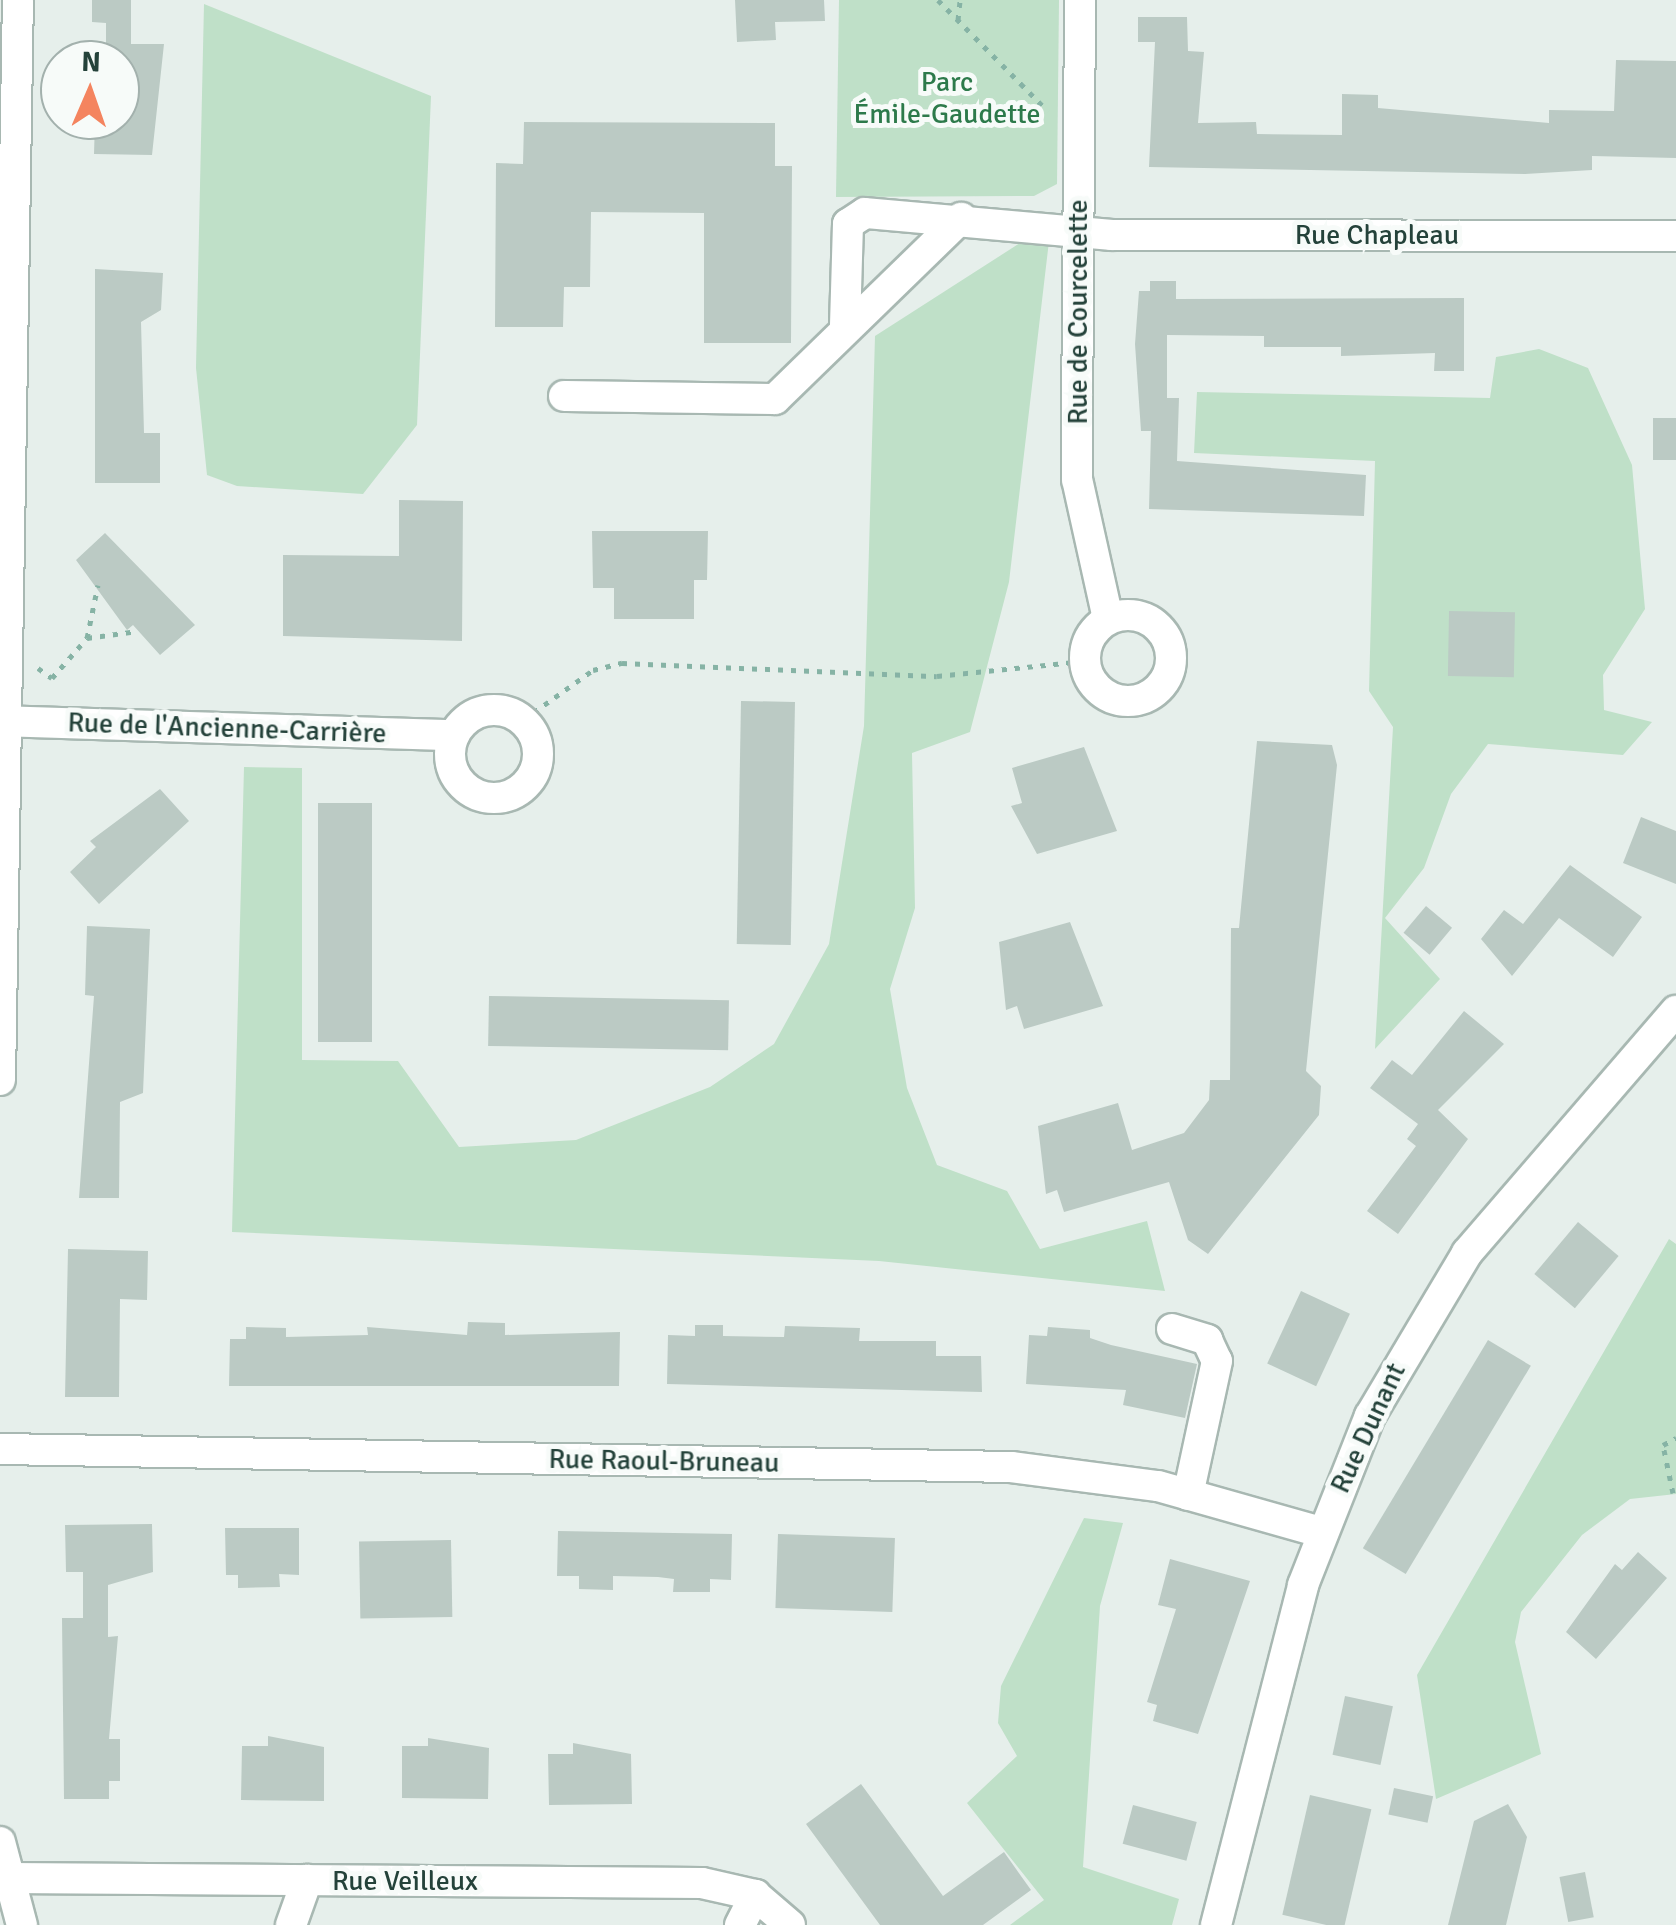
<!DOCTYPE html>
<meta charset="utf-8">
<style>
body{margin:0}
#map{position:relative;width:1676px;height:1925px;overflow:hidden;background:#e6efeb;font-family:Signika,sans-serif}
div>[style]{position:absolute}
.green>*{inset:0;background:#bfe0c8}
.building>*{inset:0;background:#bbcac4;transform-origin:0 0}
.path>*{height:5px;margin-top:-2.5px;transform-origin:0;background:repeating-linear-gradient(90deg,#86b3a5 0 5px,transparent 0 13px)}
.roads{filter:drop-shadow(2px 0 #a8b8b2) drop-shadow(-2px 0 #a8b8b2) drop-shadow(0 2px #a8b8b2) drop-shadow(0 -2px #a8b8b2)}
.minor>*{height:30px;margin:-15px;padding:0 15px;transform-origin:15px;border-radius:15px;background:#fff}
.minor>.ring{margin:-15px;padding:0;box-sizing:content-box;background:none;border:30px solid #fff;border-radius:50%}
span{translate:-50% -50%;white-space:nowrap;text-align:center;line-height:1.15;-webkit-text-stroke:10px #f7fbf9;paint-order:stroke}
.park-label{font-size:28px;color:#2d7a4b}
.street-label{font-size:28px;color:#24423a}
.north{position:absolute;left:40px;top:40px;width:100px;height:100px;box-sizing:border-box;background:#f7fbf9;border:2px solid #a3b1ad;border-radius:50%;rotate:2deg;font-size:28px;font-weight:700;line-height:40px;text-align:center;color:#24423a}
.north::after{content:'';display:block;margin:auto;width:35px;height:45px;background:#f4845f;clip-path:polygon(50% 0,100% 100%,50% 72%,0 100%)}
</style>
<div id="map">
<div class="green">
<i style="clip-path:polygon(839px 0,1059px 0,1057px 184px,1034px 196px,836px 197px)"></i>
<i style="clip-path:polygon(204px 4px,431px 96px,417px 425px,363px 494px,237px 486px,207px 475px,196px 368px)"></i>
<i style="clip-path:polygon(1049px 241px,1009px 582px,970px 732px,912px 753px,915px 908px,890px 989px,907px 1088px,937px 1165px,1007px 1191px,1040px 1249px,1147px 1221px,1165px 1291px,879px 1261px,232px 1232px,244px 767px,302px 768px,302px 1060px,398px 1061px,459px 1147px,576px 1140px,710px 1087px,774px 1044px,829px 944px,864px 726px,875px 336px,1020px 243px)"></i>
<i style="clip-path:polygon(1539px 349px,1588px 368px,1632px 465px,1645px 609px,1603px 675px,1604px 710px,1652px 722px,1623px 755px,1488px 744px,1451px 794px,1424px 868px,1385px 918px,1440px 979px,1375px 1049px,1393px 727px,1369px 691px,1375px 461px,1194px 453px,1197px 392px,1490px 398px,1496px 357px)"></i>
<i style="clip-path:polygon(1669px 1239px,1676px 1244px,1676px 1494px,1630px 1499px,1582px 1535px,1521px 1612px,1515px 1642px,1541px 1754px,1436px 1799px,1417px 1675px)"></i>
<i style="clip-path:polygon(1084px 1518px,1123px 1523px,1100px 1606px,1083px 1867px,1179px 1899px,1172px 1925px,1010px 1925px,1044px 1900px,967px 1803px,1017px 1756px,998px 1723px,1001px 1686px)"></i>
</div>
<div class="building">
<i style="clip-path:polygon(92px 0,131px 0,131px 44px,164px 44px,152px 155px,94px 154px,95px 120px,120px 120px,120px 60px,106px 60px,106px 23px,92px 22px)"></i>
<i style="clip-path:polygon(735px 0,824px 0,825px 21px,775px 22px,776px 40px,737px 42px)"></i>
<i style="clip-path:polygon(1138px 17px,1187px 17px,1188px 51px,1204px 52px,1198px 123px,1256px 122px,1257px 134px,1342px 135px,1342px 94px,1378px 95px,1378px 108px,1549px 123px,1549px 110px,1614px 111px,1616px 60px,1676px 61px,1676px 158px,1592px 156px,1592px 170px,1525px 174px,1149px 167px,1155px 42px,1138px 42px)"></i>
<i style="clip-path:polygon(524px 122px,775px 123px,775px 166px,792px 166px,791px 343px,704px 343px,704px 213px,591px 212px,590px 287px,564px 287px,563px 327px,495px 327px,496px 163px,523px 164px)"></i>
<i style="clip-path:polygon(95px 269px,163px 273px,161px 310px,141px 322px,144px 433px,160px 433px,160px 483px,95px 483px)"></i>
<i style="clip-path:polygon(1150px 281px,1176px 281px,1176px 299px,1464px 298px,1464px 371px,1434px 371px,1435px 353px,1341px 356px,1341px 347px,1264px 347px,1264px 336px,1167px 335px,1167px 398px,1179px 398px,1177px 461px,1366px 475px,1364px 516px,1149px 509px,1151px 431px,1141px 431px,1135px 344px,1139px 291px,1150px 291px)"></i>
<i style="left:1653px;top:418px;width:23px;height:42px"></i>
<i style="clip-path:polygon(399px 500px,463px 501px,462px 641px,283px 636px,283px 555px,399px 556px)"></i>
<i style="clip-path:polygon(592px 531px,708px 531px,707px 580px,694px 580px,694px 619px,614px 619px,614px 588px,593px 588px)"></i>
<i style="clip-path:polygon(105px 533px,195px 625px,160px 655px,133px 625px,127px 630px,76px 560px)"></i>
<i style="left:1449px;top:611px;width:66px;height:65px;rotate:1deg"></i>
<i style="left:741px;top:701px;width:54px;height:243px;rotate:1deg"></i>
<i style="clip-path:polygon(1257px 741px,1332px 745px,1337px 765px,1306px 1071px,1321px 1086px,1319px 1115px,1208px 1254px,1188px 1240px,1169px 1182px,1064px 1212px,1057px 1190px,1046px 1194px,1038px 1126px,1118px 1103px,1132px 1150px,1184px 1133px,1209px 1100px,1210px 1080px,1230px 1080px,1231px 928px,1239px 928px)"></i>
<i style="clip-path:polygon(1084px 747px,1117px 831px,1037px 854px,1011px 806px,1022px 803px,1012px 768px)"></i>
<i style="clip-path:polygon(160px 789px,189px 821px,99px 904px,70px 872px,96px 847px,90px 841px)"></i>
<i style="left:318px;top:803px;width:54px;height:239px"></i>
<i style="clip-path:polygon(1641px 817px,1676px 831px,1676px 884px,1623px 863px)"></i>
<i style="clip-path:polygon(1570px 865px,1642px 917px,1613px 957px,1559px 918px,1512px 976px,1481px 939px,1504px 910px,1523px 924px)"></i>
<i style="left:1426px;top:906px;width:34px;height:35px;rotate:40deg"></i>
<i style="clip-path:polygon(1070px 922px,1103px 1006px,1024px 1029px,1017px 1006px,1006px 1010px,999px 942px)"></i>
<i style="clip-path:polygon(87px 926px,150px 929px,143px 1093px,120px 1102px,119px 1198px,79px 1198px,94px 996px,85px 995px)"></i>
<i style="left:489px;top:996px;width:240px;height:50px;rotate:1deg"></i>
<i style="clip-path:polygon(1464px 1011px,1504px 1044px,1438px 1110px,1468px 1139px,1398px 1234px,1367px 1211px,1416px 1146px,1407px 1139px,1418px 1124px,1370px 1088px,1392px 1060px,1412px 1075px)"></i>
<i style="left:1578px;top:1222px;width:53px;height:68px;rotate:40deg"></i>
<i style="clip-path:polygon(68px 1249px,148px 1251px,147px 1300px,120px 1299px,119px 1397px,65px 1397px)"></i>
<i style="left:1301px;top:1291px;width:54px;height:80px;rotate:25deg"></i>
<i style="clip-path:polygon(468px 1322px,505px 1323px,505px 1335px,620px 1332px,619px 1386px,229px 1386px,230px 1339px,246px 1339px,246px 1327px,286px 1328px,286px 1337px,368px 1335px,367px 1327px,467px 1335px)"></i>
<i style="clip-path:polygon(695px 1325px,723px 1325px,723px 1336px,784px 1337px,785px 1326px,860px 1328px,859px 1341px,936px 1341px,936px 1356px,981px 1356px,982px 1392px,667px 1384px,668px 1335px,695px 1336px)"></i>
<i style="clip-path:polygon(1048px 1327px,1090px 1330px,1090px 1338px,1111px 1345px,1197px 1364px,1185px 1418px,1123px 1405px,1126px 1390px,1026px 1384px,1029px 1335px,1047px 1336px)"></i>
<i style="left:1488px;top:1340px;width:50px;height:243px;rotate:31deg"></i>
<i style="clip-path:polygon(152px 1524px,153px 1572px,108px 1585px,108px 1637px,118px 1636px,109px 1739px,120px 1739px,120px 1781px,109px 1781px,109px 1799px,64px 1799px,62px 1618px,83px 1618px,83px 1572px,66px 1572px,65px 1525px)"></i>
<i style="clip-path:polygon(225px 1528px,299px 1528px,299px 1575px,279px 1574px,280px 1587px,238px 1588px,238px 1575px,226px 1575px)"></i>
<i style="clip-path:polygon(558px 1531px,732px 1534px,731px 1580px,710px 1579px,710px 1592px,673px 1592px,674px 1579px,658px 1577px,613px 1576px,613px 1590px,579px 1589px,579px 1576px,557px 1576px)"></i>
<i style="left:778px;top:1534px;width:117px;height:74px;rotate:2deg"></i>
<i style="left:451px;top:1540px;width:77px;height:92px;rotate:89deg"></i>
<i style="clip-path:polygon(1638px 1552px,1667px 1578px,1596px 1659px,1566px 1632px,1615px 1564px,1622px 1570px)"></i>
<i style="clip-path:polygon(1170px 1559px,1250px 1581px,1198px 1734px,1153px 1721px,1157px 1705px,1147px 1702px,1176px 1609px,1158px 1605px)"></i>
<i style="left:1345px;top:1696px;width:49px;height:60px;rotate:12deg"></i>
<i style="clip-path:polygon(268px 1736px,324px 1747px,324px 1801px,241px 1800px,242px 1746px,268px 1746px)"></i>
<i style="clip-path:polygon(428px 1738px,489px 1748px,488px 1799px,402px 1798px,402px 1746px,428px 1746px)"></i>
<i style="clip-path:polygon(573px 1743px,631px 1754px,632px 1804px,549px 1805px,548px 1754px,573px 1754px)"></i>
<i style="clip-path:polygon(861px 1784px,943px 1896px,1004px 1852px,1031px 1890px,983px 1925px,880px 1925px,806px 1824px)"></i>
<i style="left:1394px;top:1788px;width:40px;height:27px;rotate:12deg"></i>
<i style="left:1310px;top:1795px;width:63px;height:123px;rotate:13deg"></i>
<i style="clip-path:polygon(1508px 1804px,1527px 1837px,1506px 1925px,1448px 1925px,1474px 1821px)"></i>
<i style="left:1133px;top:1805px;width:66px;height:40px;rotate:15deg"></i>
<i style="left:1585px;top:1872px;width:46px;height:26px;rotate:79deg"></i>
</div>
<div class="path">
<i style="left:938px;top:0;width:156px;rotate:45.3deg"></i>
<i style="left:958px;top:20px;width:20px;rotate:-84deg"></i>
<i style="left:87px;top:638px;width:51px;rotate:-7.8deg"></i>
<i style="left:38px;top:668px;width:17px;rotate:36deg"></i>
<i style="left:52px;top:678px;width:53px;rotate:-48.8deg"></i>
<i style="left:87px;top:638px;width:54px;rotate:-78.3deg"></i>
<i style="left:523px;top:720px;width:86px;rotate:-35.5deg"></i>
<i style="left:593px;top:670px;width:30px;rotate:-14deg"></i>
<i style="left:622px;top:663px;width:315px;rotate:2.4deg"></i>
<i style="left:937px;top:676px;width:148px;rotate:-5.8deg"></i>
<i style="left:1673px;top:1493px;width:49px;rotate:-101.8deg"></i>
<i style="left:1663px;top:1445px;width:15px;rotate:-28deg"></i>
</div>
<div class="roads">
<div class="minor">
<i style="left:1080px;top:0;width:479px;rotate:90.4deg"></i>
<i style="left:1077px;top:479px;width:143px;rotate:77.5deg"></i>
<i style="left:845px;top:325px;width:101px;rotate:-88.3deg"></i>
<i style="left:848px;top:224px;width:20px;rotate:-33deg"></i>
<i style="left:865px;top:213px;width:247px;rotate:5.1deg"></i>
<i style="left:1111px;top:235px;width:565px;rotate:0.1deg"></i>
<i style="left:564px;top:396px;width:211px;rotate:0.8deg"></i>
<i style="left:775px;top:399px;width:260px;rotate:-44.2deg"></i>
<i class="ring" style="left:1085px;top:615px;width:56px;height:56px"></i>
<i class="ring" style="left:450px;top:710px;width:58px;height:58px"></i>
<i style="left:0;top:721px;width:454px;rotate:1.8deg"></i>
<i style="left:0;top:1080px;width:1080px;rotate:-89.05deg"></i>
<i style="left:1172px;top:1329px;width:37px;rotate:17deg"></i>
<i style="left:1207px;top:1340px;width:23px;rotate:65deg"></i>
<i style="left:1217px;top:1361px;width:137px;rotate:102.2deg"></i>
<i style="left:0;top:1449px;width:1011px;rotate:1.02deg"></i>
<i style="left:1011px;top:1467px;width:148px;rotate:7.4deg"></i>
<i style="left:1158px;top:1486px;width:169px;rotate:15.8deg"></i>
<i style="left:0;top:1842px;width:86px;rotate:75.2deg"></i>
<i style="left:8px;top:1878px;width:694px;rotate:0.41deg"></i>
<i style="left:702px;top:1883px;width:54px;rotate:12.8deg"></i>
<i style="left:755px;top:1895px;width:46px;rotate:40.6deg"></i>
<i style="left:291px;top:1925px;width:48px;rotate:-70.4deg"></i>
<i style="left:740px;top:1925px;width:34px;rotate:-63deg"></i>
<i style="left:1216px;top:1925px;width:351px;rotate:-75.6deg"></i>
<i style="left:1303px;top:1585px;width:182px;rotate:-68.4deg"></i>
<i style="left:1370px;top:1416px;width:190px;rotate:-59.2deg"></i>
<i style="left:1467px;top:1253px;width:320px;rotate:-49.2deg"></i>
</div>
</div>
<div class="park-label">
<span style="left:947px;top:98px">Parc<br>Émile-Gaudette</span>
</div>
<div class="street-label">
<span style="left:1377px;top:235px">Rue Chapleau</span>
<span style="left:1078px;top:312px;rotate:-90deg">Rue de Courcelette</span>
<span style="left:227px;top:728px;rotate:2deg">Rue de l'Ancienne-Carrière</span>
<span style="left:1368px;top:1428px;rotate:-65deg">Rue Dunant</span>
<span style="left:664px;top:1461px;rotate:1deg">Rue Raoul-Bruneau</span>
<span style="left:405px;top:1881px">Rue Veilleux</span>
</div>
<div class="north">N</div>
</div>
